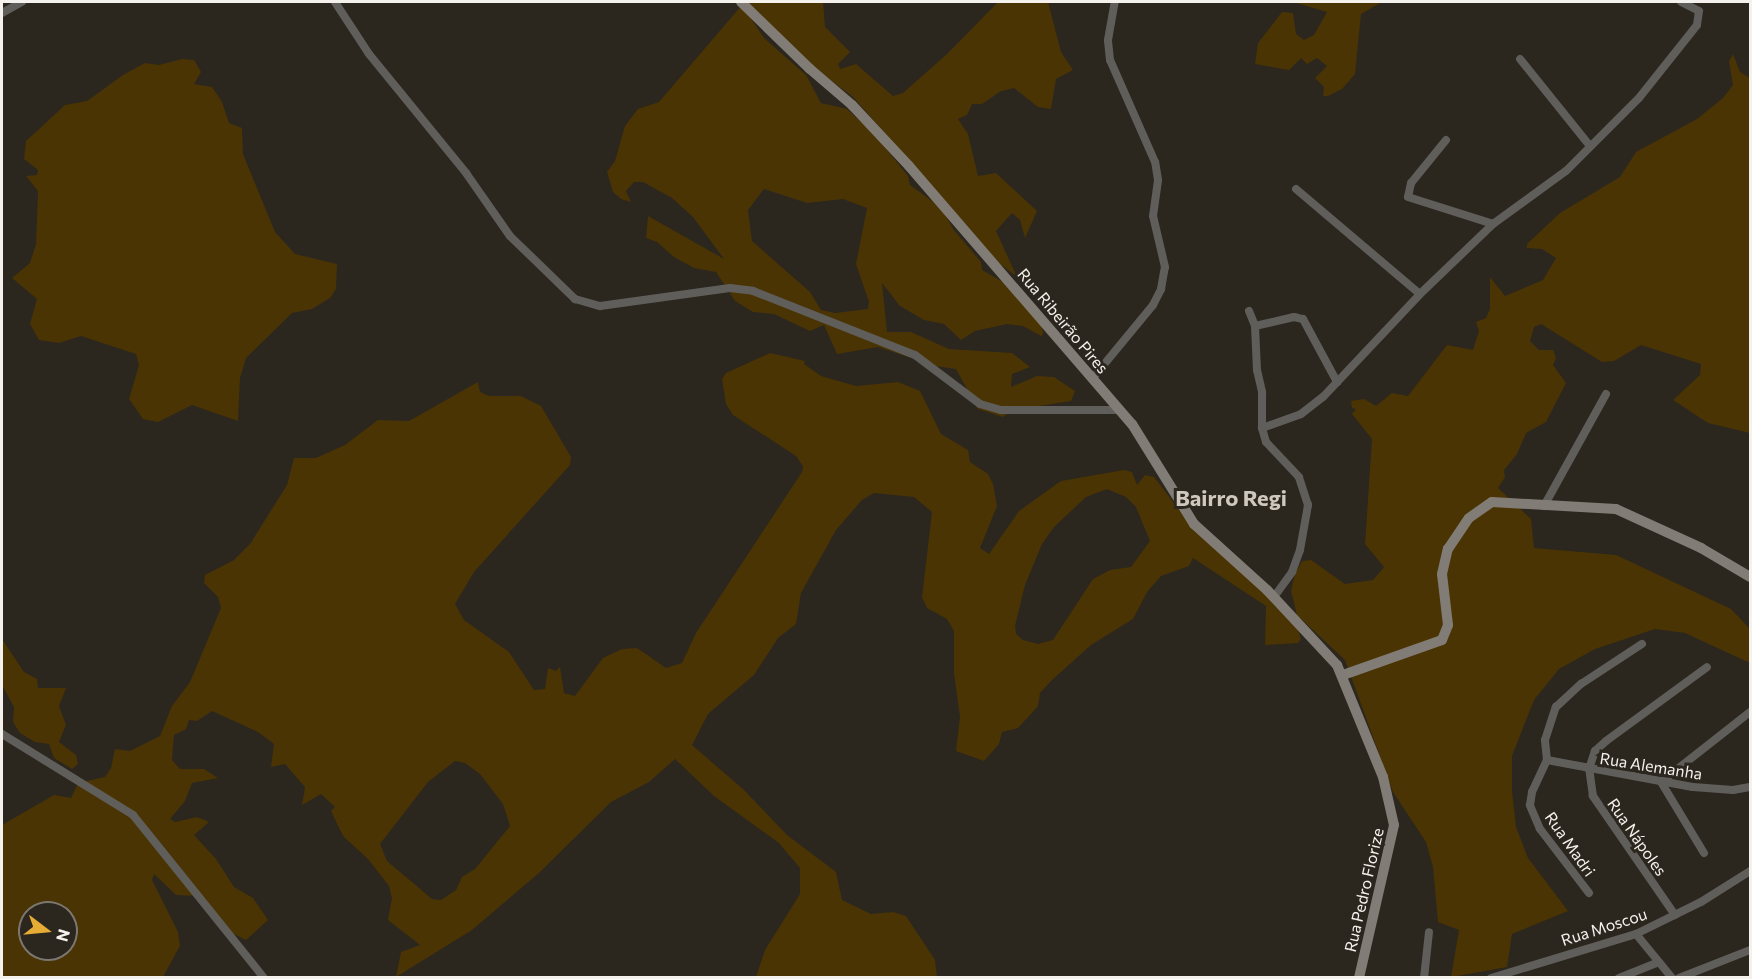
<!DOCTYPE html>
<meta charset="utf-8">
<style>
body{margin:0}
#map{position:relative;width:1752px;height:979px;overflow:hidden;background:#2b261e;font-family:Commissioner,sans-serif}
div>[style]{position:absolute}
.green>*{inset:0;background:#4a3404}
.street>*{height:8px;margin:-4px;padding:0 4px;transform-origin:4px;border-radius:4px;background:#605e5a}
.secondary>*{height:10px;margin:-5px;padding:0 5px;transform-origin:5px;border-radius:5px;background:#817d76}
span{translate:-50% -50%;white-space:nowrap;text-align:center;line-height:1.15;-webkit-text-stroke:6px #2b261e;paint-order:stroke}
.street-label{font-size:16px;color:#f5f1ec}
.district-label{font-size:22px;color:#cfc8be;font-weight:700}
.frame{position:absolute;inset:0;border:3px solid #f5f1ec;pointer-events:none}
.north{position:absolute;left:18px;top:901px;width:60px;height:60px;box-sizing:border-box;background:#2b261e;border:2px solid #7c7770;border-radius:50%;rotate:106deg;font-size:16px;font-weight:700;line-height:24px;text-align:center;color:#f5f1ec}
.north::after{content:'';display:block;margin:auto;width:21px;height:27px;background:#e7ac36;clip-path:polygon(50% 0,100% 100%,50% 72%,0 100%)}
</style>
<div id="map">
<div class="green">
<i style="clip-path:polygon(748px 2px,823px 2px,825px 27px,850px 52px,838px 64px,840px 69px,856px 64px,893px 96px,903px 93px,947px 54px,998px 2px,1048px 2px,1061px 52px,1073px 70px,1056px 79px,1051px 109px,1038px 107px,1014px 88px,1001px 91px,982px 104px,972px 104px,967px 115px,958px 119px,968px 134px,978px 176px,996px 173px,1037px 211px,1025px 238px,1020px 220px,1012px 213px,996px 231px,1017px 277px,999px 263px,853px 97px,813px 67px)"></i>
<i style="clip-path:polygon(1293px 2px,1382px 2px,1361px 14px,1355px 74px,1342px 89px,1328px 96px,1323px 96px,1324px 87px,1315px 78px,1327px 66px,1317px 58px,1307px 64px,1301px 58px,1289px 70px,1255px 64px,1258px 43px,1282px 12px,1293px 13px,1296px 34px,1304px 40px,1314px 35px,1327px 12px)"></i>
<i style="clip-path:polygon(evenodd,742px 5px,764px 38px,806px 75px,821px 103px,847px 109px,874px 134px,908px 176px,910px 185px,942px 208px,953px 229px,981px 262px,982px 270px,1003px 282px,1042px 326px,1043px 334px,1041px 336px,1023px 326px,1007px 324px,975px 331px,961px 340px,944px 324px,924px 320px,900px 306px,882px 283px,887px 332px,911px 332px,949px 349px,1012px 353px,1030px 367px,1012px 374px,1011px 387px,1037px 376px,1054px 377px,1075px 391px,1071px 401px,1014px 410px,1003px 417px,978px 409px,956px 369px,936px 366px,878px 347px,837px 354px,824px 325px,810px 331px,774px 314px,753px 312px,735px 301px,716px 272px,694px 268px,674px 257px,657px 242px,646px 238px,648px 216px,724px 259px,693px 217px,672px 198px,643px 182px,634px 182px,626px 191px,631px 202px,621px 199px,613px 192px,607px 172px,615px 161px,625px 126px,638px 109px,659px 102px,742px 5px,764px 189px,807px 203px,843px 199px,867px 208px,856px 264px,869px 302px,868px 309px,835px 313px,821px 310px,810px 292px,752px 241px,748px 210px,764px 189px)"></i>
<i style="clip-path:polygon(1733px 54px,1740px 72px,1750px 78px,1750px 433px,1708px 423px,1673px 400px,1700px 375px,1701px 364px,1641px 345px,1614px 361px,1602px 362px,1541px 324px,1534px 327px,1530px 341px,1539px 350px,1553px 350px,1556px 358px,1553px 365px,1566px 383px,1546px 422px,1526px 433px,1517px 454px,1504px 470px,1505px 477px,1498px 488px,1531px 519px,1534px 548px,1616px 555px,1731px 609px,1750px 629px,1750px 663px,1685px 633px,1655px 629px,1595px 649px,1559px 669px,1534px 700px,1512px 756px,1512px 791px,1516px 827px,1528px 858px,1568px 911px,1512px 934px,1507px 967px,1451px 977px,1459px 930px,1438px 922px,1433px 867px,1426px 842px,1393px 792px,1345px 660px,1297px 615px,1291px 591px,1295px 574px,1302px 561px,1311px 560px,1345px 584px,1373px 580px,1384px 567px,1365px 544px,1372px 439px,1352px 414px,1356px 409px,1352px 408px,1351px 401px,1364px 399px,1376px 406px,1392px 393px,1408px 396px,1447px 345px,1473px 350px,1479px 331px,1476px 322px,1486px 318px,1490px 309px,1490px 277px,1505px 296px,1543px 280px,1556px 258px,1542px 249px,1527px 248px,1527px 244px,1560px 213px,1620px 177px,1636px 152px,1697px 119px,1723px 98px,1733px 85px,1729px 61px)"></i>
<i style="clip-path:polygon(182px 59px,194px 60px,201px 72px,194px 84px,212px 87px,222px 102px,229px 123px,242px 128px,243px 154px,275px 232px,295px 254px,337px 264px,336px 289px,330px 298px,312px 309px,292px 313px,246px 358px,240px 378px,238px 421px,192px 405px,158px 422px,143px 419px,129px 399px,139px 365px,136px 354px,81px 336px,59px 343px,39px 340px,30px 324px,37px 299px,12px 278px,30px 263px,36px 244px,38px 191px,26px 176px,37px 175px,38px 170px,24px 159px,26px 141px,65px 105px,87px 101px,123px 75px,145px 63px,159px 65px)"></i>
<i style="clip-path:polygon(evenodd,770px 353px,805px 361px,804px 364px,821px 376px,856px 386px,898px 382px,920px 391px,941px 434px,968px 450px,970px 462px,988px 474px,993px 484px,997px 506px,980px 548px,989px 554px,1019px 511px,1061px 481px,1124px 470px,1132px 472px,1137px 485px,1145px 475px,1154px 477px,1174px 503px,1297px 627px,1301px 639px,1298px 643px,1265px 645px,1266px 606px,1193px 558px,1189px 566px,1161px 576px,1147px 592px,1133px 619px,1091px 645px,1052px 680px,1040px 693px,1038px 706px,1030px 715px,1018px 728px,1002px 732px,999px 744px,984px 761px,956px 751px,960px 717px,954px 673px,954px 631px,947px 619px,927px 608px,922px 597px,932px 512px,914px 497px,874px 493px,862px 500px,836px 530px,801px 593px,796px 624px,778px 638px,754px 675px,708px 714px,692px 745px,744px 790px,787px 835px,836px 872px,842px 900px,871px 914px,893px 912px,906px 916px,935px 960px,937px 977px,756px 977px,765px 950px,800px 894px,800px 868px,779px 843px,714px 796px,675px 759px,649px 782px,611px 802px,539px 873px,472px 930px,396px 977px,401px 952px,420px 945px,388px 920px,392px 898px,389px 886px,368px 859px,343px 836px,331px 811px,335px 807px,321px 794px,302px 805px,305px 787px,285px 764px,271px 767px,274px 744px,258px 732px,212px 711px,197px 721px,189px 720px,186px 729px,174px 735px,172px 760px,180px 769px,204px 769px,218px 778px,192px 783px,185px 801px,170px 819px,175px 822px,197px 817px,209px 822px,194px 835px,216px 859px,234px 887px,253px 898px,268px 920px,246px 940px,216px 925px,197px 896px,176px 895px,154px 874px,152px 880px,178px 932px,180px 946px,163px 977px,2px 978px,2px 825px,54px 795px,71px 798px,78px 783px,105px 777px,111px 768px,115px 749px,130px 751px,160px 736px,172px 706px,190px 682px,221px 608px,218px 597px,204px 583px,205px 575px,234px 560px,250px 544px,287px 485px,294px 458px,316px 458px,345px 445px,378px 420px,409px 421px,478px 382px,480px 392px,489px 396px,521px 396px,541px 406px,571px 457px,570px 465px,474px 572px,455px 604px,464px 620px,509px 652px,534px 690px,545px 689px,548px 668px,556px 671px,560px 667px,564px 693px,575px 696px,603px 658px,622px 649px,637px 648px,666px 668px,682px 663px,696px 633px,802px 472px,803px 466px,796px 456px,733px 415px,726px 404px,722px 379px,726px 373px,770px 353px,1107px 489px,1126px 497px,1136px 507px,1150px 541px,1131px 567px,1110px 570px,1093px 579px,1053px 640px,1038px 644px,1023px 640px,1016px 634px,1015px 626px,1025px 585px,1042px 544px,1054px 527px,1086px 497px,1107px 489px,770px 353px,455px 761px,465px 763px,480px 774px,503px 804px,510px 826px,475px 869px,462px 877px,456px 890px,441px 900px,432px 899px,387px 861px,380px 844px,428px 782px,455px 761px,770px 353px,30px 913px,66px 913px,66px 949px,30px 949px,30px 913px)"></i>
<i style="clip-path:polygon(2px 639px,24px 672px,37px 679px,38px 688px,66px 688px,59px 706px,66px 725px,59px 742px,76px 755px,78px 764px,72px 769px,54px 758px,49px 744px,35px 742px,20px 733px,13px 722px,14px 707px,2px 685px)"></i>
</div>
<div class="street">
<i style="left:335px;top:2px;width:62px;rotate:56.8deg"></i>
<i style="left:369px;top:54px;width:154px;rotate:50.8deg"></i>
<i style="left:466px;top:173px;width:77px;rotate:55.1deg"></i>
<i style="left:510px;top:236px;width:91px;rotate:44.1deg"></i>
<i style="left:575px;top:299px;width:26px;rotate:16deg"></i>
<i style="left:600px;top:306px;width:131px;rotate:-7.9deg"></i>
<i style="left:730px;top:288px;width:23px;rotate:7deg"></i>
<i style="left:753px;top:291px;width:174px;rotate:21.6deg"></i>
<i style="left:915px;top:355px;width:81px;rotate:37deg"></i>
<i style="left:980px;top:404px;width:22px;rotate:16deg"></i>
<i style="left:1001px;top:410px;width:117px"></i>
<i style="left:2px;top:13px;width:23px;rotate:-29deg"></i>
<i style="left:1520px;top:59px;width:112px;rotate:51.2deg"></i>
<i style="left:1446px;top:140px;width:55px;rotate:129.1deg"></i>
<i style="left:1411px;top:183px;width:14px;rotate:102deg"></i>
<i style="left:1408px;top:197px;width:89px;rotate:17.6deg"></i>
<i style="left:1296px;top:189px;width:162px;rotate:40.3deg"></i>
<i style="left:1249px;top:311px;width:16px;rotate:68deg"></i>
<i style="left:1255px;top:326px;width:44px;rotate:87.4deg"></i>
<i style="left:1257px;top:370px;width:23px;rotate:77deg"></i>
<i style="left:1262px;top:392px;width:36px;rotate:90deg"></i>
<i style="left:1255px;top:326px;width:40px;rotate:-13deg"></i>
<i style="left:1294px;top:317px;width:9px;rotate:13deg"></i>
<i style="left:1303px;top:319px;width:72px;rotate:61.6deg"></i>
<i style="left:1092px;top:379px;width:96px;rotate:-50.5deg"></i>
<i style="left:1153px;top:305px;width:18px;rotate:-63deg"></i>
<i style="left:1161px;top:289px;width:22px;rotate:-80deg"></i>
<i style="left:1165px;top:267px;width:52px;rotate:-103.2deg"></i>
<i style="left:1153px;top:216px;width:36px;rotate:-82deg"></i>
<i style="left:1158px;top:180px;width:18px;rotate:-99deg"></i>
<i style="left:1155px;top:162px;width:111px;rotate:-113.8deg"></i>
<i style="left:1110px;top:60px;width:20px;rotate:-96deg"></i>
<i style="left:1108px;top:40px;width:39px;rotate:-80deg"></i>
<i style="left:1544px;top:506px;width:128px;rotate:-61deg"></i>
<i style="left:1274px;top:597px;width:31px;rotate:-54deg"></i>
<i style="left:1292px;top:572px;width:23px;rotate:-70deg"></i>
<i style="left:1300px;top:550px;width:46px;rotate:-79.9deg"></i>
<i style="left:1308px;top:505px;width:29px;rotate:-108deg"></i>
<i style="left:1299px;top:477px;width:48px;rotate:-133.3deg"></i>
<i style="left:1266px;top:442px;width:15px;rotate:-106deg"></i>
<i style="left:1262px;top:428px;width:41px;rotate:-19.7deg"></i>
<i style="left:1301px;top:414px;width:28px;rotate:-38deg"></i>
<i style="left:1323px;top:397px;width:141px;rotate:-46.7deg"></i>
<i style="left:1420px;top:294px;width:101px;rotate:-43.8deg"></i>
<i style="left:1493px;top:224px;width:90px;rotate:-36deg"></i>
<i style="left:1566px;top:171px;width:103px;rotate:-45deg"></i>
<i style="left:1639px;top:98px;width:93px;rotate:-51.5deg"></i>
<i style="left:1697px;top:25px;width:14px;rotate:-82deg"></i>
<i style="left:1699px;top:11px;width:20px;rotate:-153deg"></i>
<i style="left:2px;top:734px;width:154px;rotate:31.7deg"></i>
<i style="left:133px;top:815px;width:209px;rotate:51.2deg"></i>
<i style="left:1547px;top:760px;width:148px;rotate:10.5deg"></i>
<i style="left:1693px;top:787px;width:40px;rotate:4.3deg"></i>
<i style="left:1733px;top:790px;width:17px;rotate:-10deg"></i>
<i style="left:1704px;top:853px;width:83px;rotate:-121.2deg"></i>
<i style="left:1661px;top:782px;width:113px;rotate:-38.2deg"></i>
<i style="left:1589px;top:893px;width:81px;rotate:-127.4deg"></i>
<i style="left:1540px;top:829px;width:26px;rotate:-113deg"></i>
<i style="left:1530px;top:805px;width:13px;rotate:-81deg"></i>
<i style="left:1532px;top:792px;width:35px;rotate:-65deg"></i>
<i style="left:1547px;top:760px;width:20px;rotate:-96deg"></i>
<i style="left:1545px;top:740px;width:35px;rotate:-72deg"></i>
<i style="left:1556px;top:707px;width:34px;rotate:-43deg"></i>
<i style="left:1581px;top:684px;width:73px;rotate:-33.3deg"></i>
<i style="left:1675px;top:915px;width:145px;rotate:-124.6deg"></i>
<i style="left:1593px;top:796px;width:27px;rotate:-98deg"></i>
<i style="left:1589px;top:769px;width:19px;rotate:-72deg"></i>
<i style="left:1595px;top:751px;width:15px;rotate:-42deg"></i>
<i style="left:1606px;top:741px;width:125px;rotate:-36.2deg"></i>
<i style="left:1636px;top:934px;width:57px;rotate:50.7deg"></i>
<i style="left:1424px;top:978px;width:46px;rotate:-83.8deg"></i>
<i style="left:1491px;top:978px;width:152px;rotate:-16.9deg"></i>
<i style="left:1636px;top:934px;width:72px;rotate:-26.2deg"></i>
<i style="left:1701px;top:902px;width:58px;rotate:-32.3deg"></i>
<i style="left:1619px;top:978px;width:43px;rotate:-21.8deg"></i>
<i style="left:1679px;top:978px;width:76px;rotate:-21.5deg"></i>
</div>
<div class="secondary">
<i style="left:741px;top:2px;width:96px;rotate:44.2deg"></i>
<i style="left:810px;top:69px;width:55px;rotate:40.6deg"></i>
<i style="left:852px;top:105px;width:83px;rotate:46.9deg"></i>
<i style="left:909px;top:166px;width:341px;rotate:49.2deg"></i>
<i style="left:1132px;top:424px;width:118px;rotate:58.2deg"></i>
<i style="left:1194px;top:524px;width:98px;rotate:42.1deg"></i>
<i style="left:1267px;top:590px;width:103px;rotate:47deg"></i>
<i style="left:1337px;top:665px;width:121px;rotate:67.7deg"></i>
<i style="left:1383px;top:777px;width:49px;rotate:77.1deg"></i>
<i style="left:1394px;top:825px;width:157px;rotate:102.9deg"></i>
<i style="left:1343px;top:675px;width:105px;rotate:-19.5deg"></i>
<i style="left:1442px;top:640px;width:16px;rotate:-68deg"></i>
<i style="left:1448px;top:625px;width:51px;rotate:-96.7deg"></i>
<i style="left:1442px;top:574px;width:26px;rotate:-77deg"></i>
<i style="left:1448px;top:549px;width:37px;rotate:-56deg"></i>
<i style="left:1469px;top:518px;width:28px;rotate:-35deg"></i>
<i style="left:1492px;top:502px;width:124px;rotate:3.2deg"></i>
<i style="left:1616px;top:509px;width:94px;rotate:24.6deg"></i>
<i style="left:1701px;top:548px;width:57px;rotate:30.6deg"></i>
</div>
<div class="street-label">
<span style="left:1063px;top:321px;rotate:50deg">Rua Ribeirão Pires</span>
<span style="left:1651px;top:766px;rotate:9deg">Rua Alemanha</span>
<span style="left:1637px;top:837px;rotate:55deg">Rua Nápoles</span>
<span style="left:1570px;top:844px;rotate:55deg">Rua Madri</span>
<span style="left:1364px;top:890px;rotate:-77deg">Rua Pedro Florize</span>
<span style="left:1604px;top:927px;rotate:-18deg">Rua Moscou</span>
</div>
<div class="district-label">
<span style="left:1231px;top:498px">Bairro Regi</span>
</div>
<div class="frame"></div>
<div class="north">N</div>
</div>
